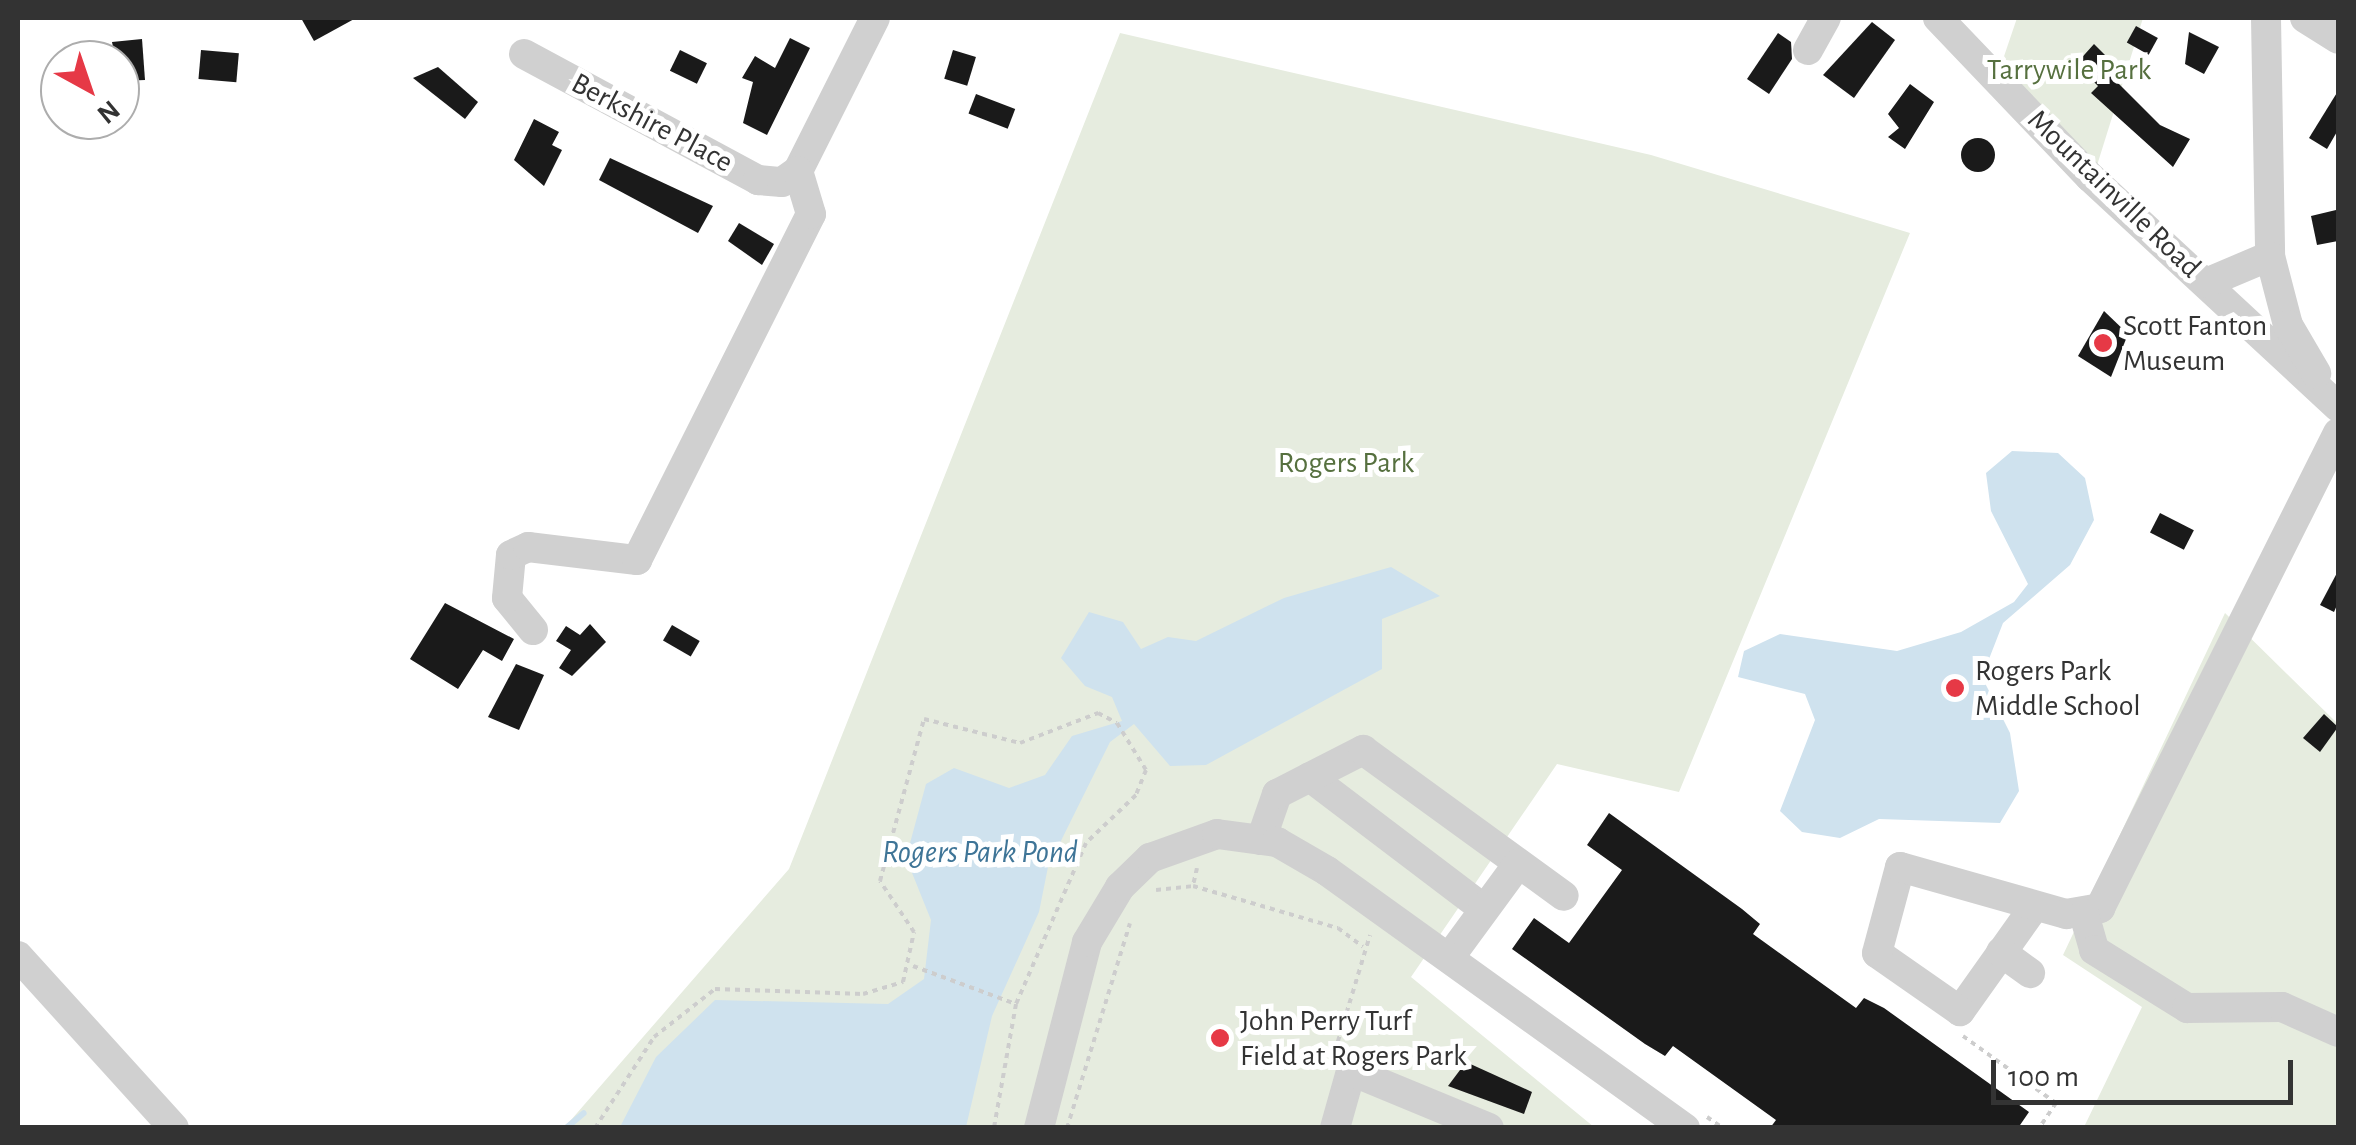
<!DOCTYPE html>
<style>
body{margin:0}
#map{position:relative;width:2356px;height:1145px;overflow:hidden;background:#fff;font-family:"Alegreya Sans",sans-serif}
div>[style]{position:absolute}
.green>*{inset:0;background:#e6ecdf}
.water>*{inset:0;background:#cfe2ee}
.stream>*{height:6px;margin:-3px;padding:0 3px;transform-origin:3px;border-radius:3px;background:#cfe2ee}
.building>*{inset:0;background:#1a1a1a;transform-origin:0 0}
.round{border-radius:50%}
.path>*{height:4px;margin-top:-2px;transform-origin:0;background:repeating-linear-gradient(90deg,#cdcdcd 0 5px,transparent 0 10px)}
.minor>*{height:30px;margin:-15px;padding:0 15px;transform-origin:15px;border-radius:15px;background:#d0d0d0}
.dots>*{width:28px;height:28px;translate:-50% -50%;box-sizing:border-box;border:5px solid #fff;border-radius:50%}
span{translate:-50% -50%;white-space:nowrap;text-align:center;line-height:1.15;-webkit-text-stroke:10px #fff;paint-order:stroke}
.park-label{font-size:30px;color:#56703f}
.street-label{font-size:30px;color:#333}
.poi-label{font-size:30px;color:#333}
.left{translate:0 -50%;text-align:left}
.water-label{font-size:32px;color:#3f7597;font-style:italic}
.frame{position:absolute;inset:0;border:20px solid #333;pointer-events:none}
.north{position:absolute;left:40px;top:40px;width:100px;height:100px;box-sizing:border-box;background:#fff;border:2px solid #adadad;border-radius:50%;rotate:140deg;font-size:28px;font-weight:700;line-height:40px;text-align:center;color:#333}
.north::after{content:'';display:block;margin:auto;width:35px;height:45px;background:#e63946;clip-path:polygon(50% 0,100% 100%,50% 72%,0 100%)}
.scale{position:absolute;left:1991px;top:1060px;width:302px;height:45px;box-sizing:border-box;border:5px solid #333;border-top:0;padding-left:12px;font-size:30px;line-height:35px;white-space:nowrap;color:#333;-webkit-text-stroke:8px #fff;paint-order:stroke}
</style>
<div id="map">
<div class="green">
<i style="clip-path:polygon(2017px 18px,2143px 18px,2094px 175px,1998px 74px)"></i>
<i style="clip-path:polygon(1120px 33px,1651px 155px,1910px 233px,1679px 792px,1557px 764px,1411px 977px,1594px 1127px,564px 1128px,789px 869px)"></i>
<i style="clip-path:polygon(2225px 613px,2338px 724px,2338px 1127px,2084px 1127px,2142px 1007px,2063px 955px)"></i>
</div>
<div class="water">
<i style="clip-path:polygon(2012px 451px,2058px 453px,2085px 478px,2094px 520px,2070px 565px,2003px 623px,1982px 677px,2010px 733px,2019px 791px,2000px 823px,1879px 819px,1840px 838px,1802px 832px,1780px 811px,1815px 720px,1805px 694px,1738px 677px,1744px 651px,1780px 634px,1897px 651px,1961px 632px,2014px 602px,2028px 584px,1991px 511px,1986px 473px)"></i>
<i style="clip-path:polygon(1391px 567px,1440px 596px,1382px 619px,1382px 669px,1206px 765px,1170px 766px,1134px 724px,1110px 742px,1048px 867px,1039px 912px,992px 1016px,966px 1127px,620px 1127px,656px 1057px,715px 1000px,888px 1004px,924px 979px,931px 920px,906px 858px,926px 784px,954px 768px,1009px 788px,1045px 775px,1072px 736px,1122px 721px,1112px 697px,1085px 686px,1061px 658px,1089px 612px,1123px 622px,1141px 649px,1168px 637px,1196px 641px,1284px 598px)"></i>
</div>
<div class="stream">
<i style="left:566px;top:1128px;width:23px;rotate:-40deg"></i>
</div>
<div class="building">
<i style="clip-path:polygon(301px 18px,356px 18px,314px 41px)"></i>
<i style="clip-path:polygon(1872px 22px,1895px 40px,1854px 98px,1823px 75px)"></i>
<i style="left:2136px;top:26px;width:25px;height:19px;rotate:29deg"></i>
<i style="clip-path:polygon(2189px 32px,2219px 47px,2204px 74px,2185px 64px)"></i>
<i style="clip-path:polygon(1778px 33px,1791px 42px,1792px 59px,1769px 94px,1747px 79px)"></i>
<i style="clip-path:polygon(790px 38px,810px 48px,767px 135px,743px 123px,753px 82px,742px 78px,755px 56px,775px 68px)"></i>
<i style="clip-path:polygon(142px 39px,145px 80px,120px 81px,112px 42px)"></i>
<i style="clip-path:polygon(2094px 44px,2111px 61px,2104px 69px,2160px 125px,2190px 139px,2173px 167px,2091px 93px,2098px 86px,2076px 64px)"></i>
<i style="left:201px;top:50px;width:38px;height:29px;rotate:5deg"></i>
<i style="left:680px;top:50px;width:30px;height:23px;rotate:26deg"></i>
<i style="left:953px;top:50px;width:24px;height:30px;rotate:17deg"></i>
<i style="clip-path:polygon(438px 67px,478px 102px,465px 119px,413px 78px)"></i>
<i style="clip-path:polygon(1910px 84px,1934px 102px,1905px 149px,1888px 137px,1899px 128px,1888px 114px)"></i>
<i style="clip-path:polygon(2338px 91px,2338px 130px,2327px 149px,2309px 138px)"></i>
<i style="left:976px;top:94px;width:42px;height:21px;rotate:21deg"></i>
<i style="clip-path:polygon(534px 119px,559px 132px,552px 145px,562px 150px,544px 186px,514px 160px)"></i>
<i class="round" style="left:1961px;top:138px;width:34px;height:34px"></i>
<i style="clip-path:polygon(610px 158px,713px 206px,698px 233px,599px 180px)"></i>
<i style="clip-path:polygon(2336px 210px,2338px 241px,2317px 245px,2311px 216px)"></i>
<i style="clip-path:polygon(739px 223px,774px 244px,762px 265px,728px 241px)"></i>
<i style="clip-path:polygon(2104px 311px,2128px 334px,2111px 377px,2078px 356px)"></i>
<i style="left:2160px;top:513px;width:38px;height:22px;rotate:27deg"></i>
<i style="clip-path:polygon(2338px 571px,2338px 603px,2334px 612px,2320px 605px)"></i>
<i style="clip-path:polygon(445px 603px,514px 639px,502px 661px,483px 650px,458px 689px,410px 659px)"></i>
<i style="clip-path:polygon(590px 624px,606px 642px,572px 676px,559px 668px,571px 650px,556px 641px,566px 626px,580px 635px)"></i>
<i style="left:672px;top:625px;width:32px;height:18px;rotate:30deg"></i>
<i style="clip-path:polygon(516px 664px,544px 675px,519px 730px,488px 717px)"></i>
<i style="clip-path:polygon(2324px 714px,2338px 727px,2320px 752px,2303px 738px)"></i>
<i style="clip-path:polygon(1609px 813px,1742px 909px,1760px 924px,1753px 934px,1856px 1008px,1864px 998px,1884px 1008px,2029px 1112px,2018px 1128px,1770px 1128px,1776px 1120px,1673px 1046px,1665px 1056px,1645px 1044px,1512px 949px,1534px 918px,1569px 943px,1622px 870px,1587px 845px)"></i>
<i style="clip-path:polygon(1466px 1062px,1532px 1092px,1524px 1114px,1448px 1086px)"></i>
</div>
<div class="path">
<i style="left:1197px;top:868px;width:18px;rotate:103deg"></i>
<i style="left:1193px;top:886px;width:151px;rotate:16.2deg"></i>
<i style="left:1338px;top:928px;width:31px;rotate:37deg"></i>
<i style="left:1156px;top:890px;width:37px;rotate:-6deg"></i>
<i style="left:913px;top:966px;width:110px;rotate:20.3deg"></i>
<i style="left:1963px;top:1036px;width:115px;rotate:35.8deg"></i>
<i style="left:2056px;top:1103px;width:30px;rotate:124deg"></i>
<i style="left:1335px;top:1051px;width:121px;rotate:-73.2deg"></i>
<i style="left:1707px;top:1117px;width:19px;rotate:35deg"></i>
<i style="left:595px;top:1128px;width:108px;rotate:-57deg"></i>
<i style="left:654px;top:1037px;width:78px;rotate:-38.2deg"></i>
<i style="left:715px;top:989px;width:148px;rotate:1.9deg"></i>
<i style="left:863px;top:994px;width:42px;rotate:-16.7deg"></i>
<i style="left:903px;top:982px;width:51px;rotate:-77.6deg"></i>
<i style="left:914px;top:932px;width:61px;rotate:-123.7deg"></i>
<i style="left:880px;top:881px;width:168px;rotate:-74.8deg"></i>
<i style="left:924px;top:719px;width:99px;rotate:14deg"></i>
<i style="left:1020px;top:743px;width:84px;rotate:-21deg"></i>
<i style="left:1098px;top:713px;width:21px;rotate:28deg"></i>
<i style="left:1117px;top:723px;width:55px;rotate:58.3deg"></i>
<i style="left:1146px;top:770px;width:27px;rotate:112deg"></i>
<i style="left:1136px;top:795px;width:69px;rotate:136.2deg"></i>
<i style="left:1086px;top:843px;width:176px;rotate:113.5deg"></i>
<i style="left:1016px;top:1004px;width:126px;rotate:100.1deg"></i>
<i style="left:1067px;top:1128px;width:214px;rotate:-72.9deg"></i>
</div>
<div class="minor">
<i style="left:1938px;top:18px;width:220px;rotate:46.3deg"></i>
<i style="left:2090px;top:177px;width:338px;rotate:42.8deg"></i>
<i style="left:2266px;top:18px;width:238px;rotate:89deg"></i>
<i style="left:2270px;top:256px;width:71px;rotate:75.4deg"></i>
<i style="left:2288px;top:325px;width:56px;rotate:59.7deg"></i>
<i style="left:2305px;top:18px;width:39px;rotate:32deg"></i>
<i style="left:1808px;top:50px;width:37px;rotate:-61deg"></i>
<i style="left:524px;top:54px;width:266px;rotate:28.3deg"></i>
<i style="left:758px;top:180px;width:24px;rotate:5deg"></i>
<i style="left:782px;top:182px;width:19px;rotate:-35deg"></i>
<i style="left:798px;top:171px;width:171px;rotate:-63.3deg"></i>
<i style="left:2206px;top:283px;width:69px;rotate:-22.9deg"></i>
<i style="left:533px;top:630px;width:41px;rotate:-129.1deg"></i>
<i style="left:507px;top:598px;width:43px;rotate:-84.7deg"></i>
<i style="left:511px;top:555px;width:19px;rotate:-25deg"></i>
<i style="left:528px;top:547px;width:110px;rotate:6.8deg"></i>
<i style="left:637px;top:560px;width:387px;rotate:-63.3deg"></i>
<i style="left:811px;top:214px;width:45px;rotate:-106.8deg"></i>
<i style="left:1310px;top:777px;width:218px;rotate:37.2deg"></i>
<i style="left:1261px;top:840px;width:49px;rotate:-70.8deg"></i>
<i style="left:1277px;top:794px;width:97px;rotate:-27.1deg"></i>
<i style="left:1363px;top:750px;width:248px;rotate:36deg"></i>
<i style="left:2034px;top:907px;width:128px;rotate:125.4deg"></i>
<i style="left:1960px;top:1011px;width:101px;rotate:-145.1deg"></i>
<i style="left:1877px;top:953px;width:89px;rotate:-75deg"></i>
<i style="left:1900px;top:867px;width:173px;rotate:15.8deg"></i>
<i style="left:2066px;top:914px;width:35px;rotate:-10deg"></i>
<i style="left:2100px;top:908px;width:531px;rotate:-63.39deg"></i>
<i style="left:2084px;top:914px;width:37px;rotate:74deg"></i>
<i style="left:2094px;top:950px;width:110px;rotate:31.9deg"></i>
<i style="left:2187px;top:1008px;width:95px;rotate:-0.6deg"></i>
<i style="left:2282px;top:1007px;width:61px;rotate:24.1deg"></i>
<i style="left:2001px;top:952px;width:36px;rotate:36deg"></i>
<i style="left:18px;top:956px;width:232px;rotate:47.8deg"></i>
<i style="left:1449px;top:958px;width:117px;rotate:-53.7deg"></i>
<i style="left:1039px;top:1128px;width:192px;rotate:-75.5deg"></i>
<i style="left:1087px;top:942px;width:64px;rotate:-59deg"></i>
<i style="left:1120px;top:887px;width:42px;rotate:-44deg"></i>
<i style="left:1150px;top:858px;width:71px;rotate:-19.7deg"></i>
<i style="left:1217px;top:834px;width:61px;rotate:7.6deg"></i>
<i style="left:1277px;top:842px;width:58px;rotate:30.1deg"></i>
<i style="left:1327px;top:871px;width:441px;rotate:35.7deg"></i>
<i style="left:1335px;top:1128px;width:59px;rotate:-74.3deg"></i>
<i style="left:1351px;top:1071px;width:149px;rotate:22.4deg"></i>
</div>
<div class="dots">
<i style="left:2103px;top:343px;background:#e63946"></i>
<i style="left:1955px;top:688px;background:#e63946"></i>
<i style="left:1220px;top:1038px;background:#e63946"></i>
</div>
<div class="park-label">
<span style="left:2069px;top:70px">Tarrywile Park</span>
<span style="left:1346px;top:463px">Rogers Park</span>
</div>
<div class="street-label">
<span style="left:652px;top:123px;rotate:28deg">Berkshire Place</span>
<span style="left:2114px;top:194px;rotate:44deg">Mountainville Road</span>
</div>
<div class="poi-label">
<span class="left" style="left:2123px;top:343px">Scott Fanton<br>Museum</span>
<span class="left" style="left:1975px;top:688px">Rogers Park<br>Middle School</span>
<span class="left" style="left:1240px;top:1038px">John Perry Turf<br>Field at Rogers Park</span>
</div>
<div class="water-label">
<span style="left:980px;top:852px">Rogers Park Pond</span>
</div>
<div class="frame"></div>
<div class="north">N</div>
<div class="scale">100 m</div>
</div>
